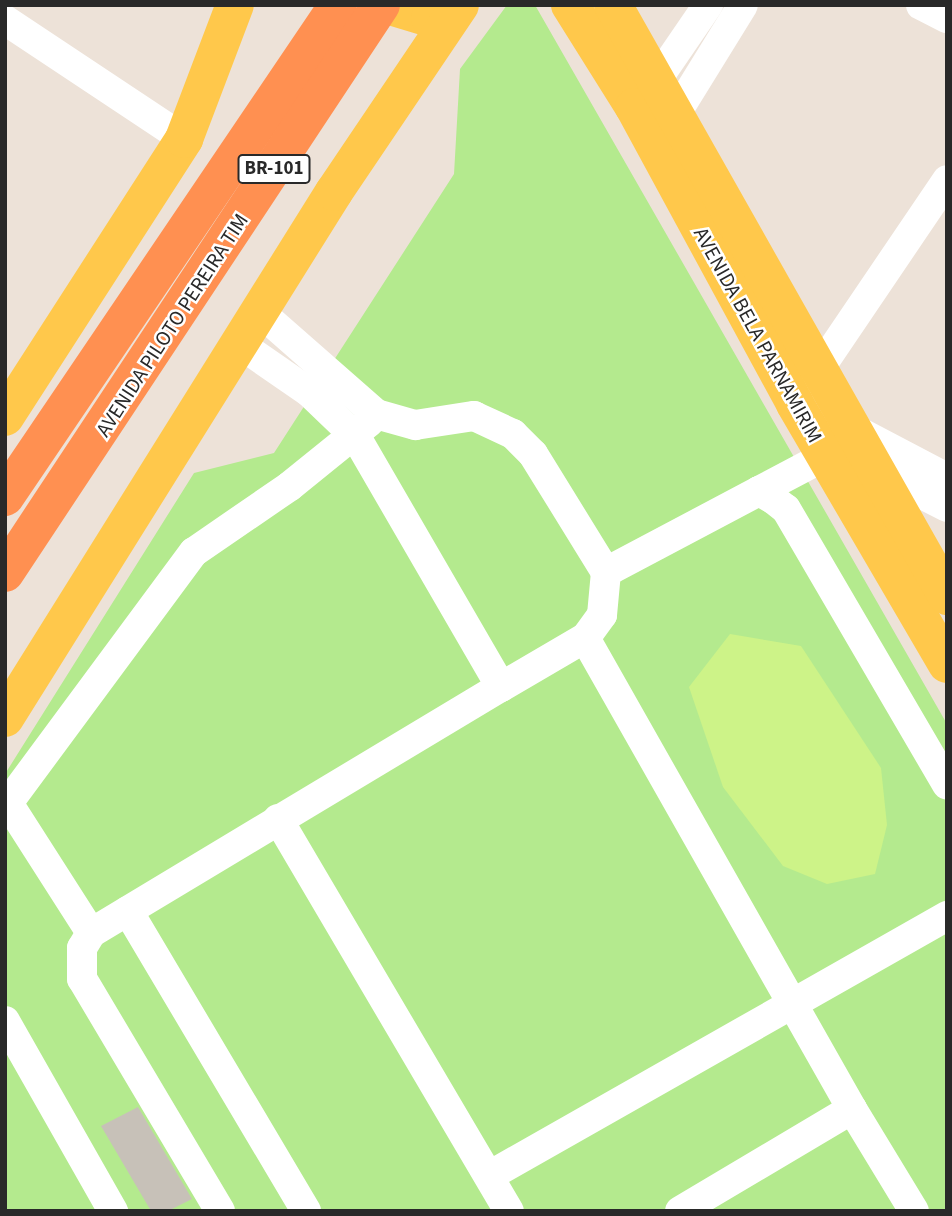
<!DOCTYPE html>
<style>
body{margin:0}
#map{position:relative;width:952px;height:1216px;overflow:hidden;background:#ede2d8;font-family:"Source Sans 3",sans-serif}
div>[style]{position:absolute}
.green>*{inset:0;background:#b4ea8e}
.pitch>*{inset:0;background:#cdf388}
.building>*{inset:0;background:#c7c1b8}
.minor>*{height:30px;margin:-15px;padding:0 15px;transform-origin:15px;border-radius:15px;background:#fff}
.major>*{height:38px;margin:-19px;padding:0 19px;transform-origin:19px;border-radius:19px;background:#ffc84b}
.highway>*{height:38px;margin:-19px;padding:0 19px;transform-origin:19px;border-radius:19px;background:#ff9051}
span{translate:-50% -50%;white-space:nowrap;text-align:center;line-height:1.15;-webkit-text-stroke:5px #fff;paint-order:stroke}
.shield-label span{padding:2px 5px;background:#fff;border:2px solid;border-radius:5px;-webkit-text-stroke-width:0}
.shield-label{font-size:19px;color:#292929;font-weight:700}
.street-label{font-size:21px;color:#292929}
.frame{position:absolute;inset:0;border:7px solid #292929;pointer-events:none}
</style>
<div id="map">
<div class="green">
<i style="clip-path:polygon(507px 5px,535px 5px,947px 724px,947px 1211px,5px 1211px,5px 774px,194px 473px,274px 453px,454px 174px,460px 69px)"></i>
</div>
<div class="pitch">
<i style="clip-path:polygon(730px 634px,801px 646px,881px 768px,887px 825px,875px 874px,827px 884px,783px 866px,723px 787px,689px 687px)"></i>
</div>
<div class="building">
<i style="clip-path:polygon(138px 1107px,192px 1199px,168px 1211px,151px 1211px,101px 1126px)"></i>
</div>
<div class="minor">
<i style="left:921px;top:5px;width:29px;rotate:27deg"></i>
<i style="left:5px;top:20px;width:215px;rotate:33.6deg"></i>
<i style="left:645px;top:97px;width:112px;rotate:-55.6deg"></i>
<i style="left:661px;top:128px;width:19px;rotate:-43deg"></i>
<i style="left:675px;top:115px;width:129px;rotate:-58.3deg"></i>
<i style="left:260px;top:312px;width:154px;rotate:41.3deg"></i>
<i style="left:376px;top:414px;width:41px;rotate:15.8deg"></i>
<i style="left:415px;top:425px;width:60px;rotate:-8.7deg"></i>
<i style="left:474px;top:416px;width:43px;rotate:24.8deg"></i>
<i style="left:513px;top:434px;width:28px;rotate:45deg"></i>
<i style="left:533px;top:454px;width:139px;rotate:58.3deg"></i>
<i style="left:606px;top:572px;width:43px;rotate:95.3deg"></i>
<i style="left:602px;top:615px;width:29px;rotate:126deg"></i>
<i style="left:585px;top:638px;width:541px;rotate:60.45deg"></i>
<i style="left:852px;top:1109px;width:200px;rotate:149.3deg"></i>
<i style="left:809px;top:384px;width:246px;rotate:-55.9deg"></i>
<i style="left:848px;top:426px;width:112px;rotate:27.7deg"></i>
<i style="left:875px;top:470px;width:81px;rotate:27.2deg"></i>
<i style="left:759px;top:491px;width:75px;rotate:-27.9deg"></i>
<i style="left:606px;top:572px;width:173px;rotate:-27.9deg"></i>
<i style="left:759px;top:491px;width:16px;rotate:30deg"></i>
<i style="left:773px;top:499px;width:16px;rotate:38deg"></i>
<i style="left:786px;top:509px;width:319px;rotate:59.7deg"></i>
<i style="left:501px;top:687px;width:97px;rotate:-30.3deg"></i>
<i style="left:8px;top:803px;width:154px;rotate:57.4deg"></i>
<i style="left:5px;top:807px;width:317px;rotate:-53.5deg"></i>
<i style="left:194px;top:552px;width:116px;rotate:-34.5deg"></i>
<i style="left:290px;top:486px;width:102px;rotate:-39deg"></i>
<i style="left:278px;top:819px;width:455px;rotate:59.5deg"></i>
<i style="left:128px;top:911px;width:349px;rotate:59.3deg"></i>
<i style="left:5px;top:1021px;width:219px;rotate:60.4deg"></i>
<i style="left:852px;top:1109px;width:119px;rotate:58.7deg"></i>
<i style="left:489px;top:1176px;width:527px;rotate:-29.58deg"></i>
<i style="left:220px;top:1211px;width:270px;rotate:-120.7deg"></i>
<i style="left:82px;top:979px;width:31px;rotate:-90deg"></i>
<i style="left:82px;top:948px;width:17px;rotate:-59deg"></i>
<i style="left:91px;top:933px;width:478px;rotate:-31deg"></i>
<i style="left:501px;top:687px;width:289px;rotate:-120.1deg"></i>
<i style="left:356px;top:437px;width:65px;rotate:-136.2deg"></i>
<i style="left:309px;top:392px;width:83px;rotate:-145.3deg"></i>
</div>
<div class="major">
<i style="left:387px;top:5px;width:45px;rotate:16.8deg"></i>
<i style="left:430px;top:18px;width:25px;rotate:-32deg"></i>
<i style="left:570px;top:5px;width:120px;rotate:57.9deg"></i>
<i style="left:634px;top:107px;width:338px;rotate:61.5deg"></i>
<i style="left:795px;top:404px;width:301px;rotate:59.7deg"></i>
<i style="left:613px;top:5px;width:679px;rotate:60.53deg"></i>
<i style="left:5px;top:417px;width:331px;rotate:-57.2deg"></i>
<i style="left:184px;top:139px;width:143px;rotate:-69.2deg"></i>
<i style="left:5px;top:718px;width:620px;rotate:-57.98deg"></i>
<i style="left:334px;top:192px;width:225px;rotate:-56deg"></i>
</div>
<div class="highway">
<i style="left:5px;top:497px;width:594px;rotate:-55.91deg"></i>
<i style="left:5px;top:573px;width:681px;rotate:-56.5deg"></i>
</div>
<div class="shield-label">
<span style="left:274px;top:169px">BR-101</span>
</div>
<div class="street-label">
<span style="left:172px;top:325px;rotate:-57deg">AVENIDA PILOTO PEREIRA TIM</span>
<span style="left:758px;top:335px;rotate:61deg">AVENIDA BELA PARNAMIRIM</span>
</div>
<div class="frame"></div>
</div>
